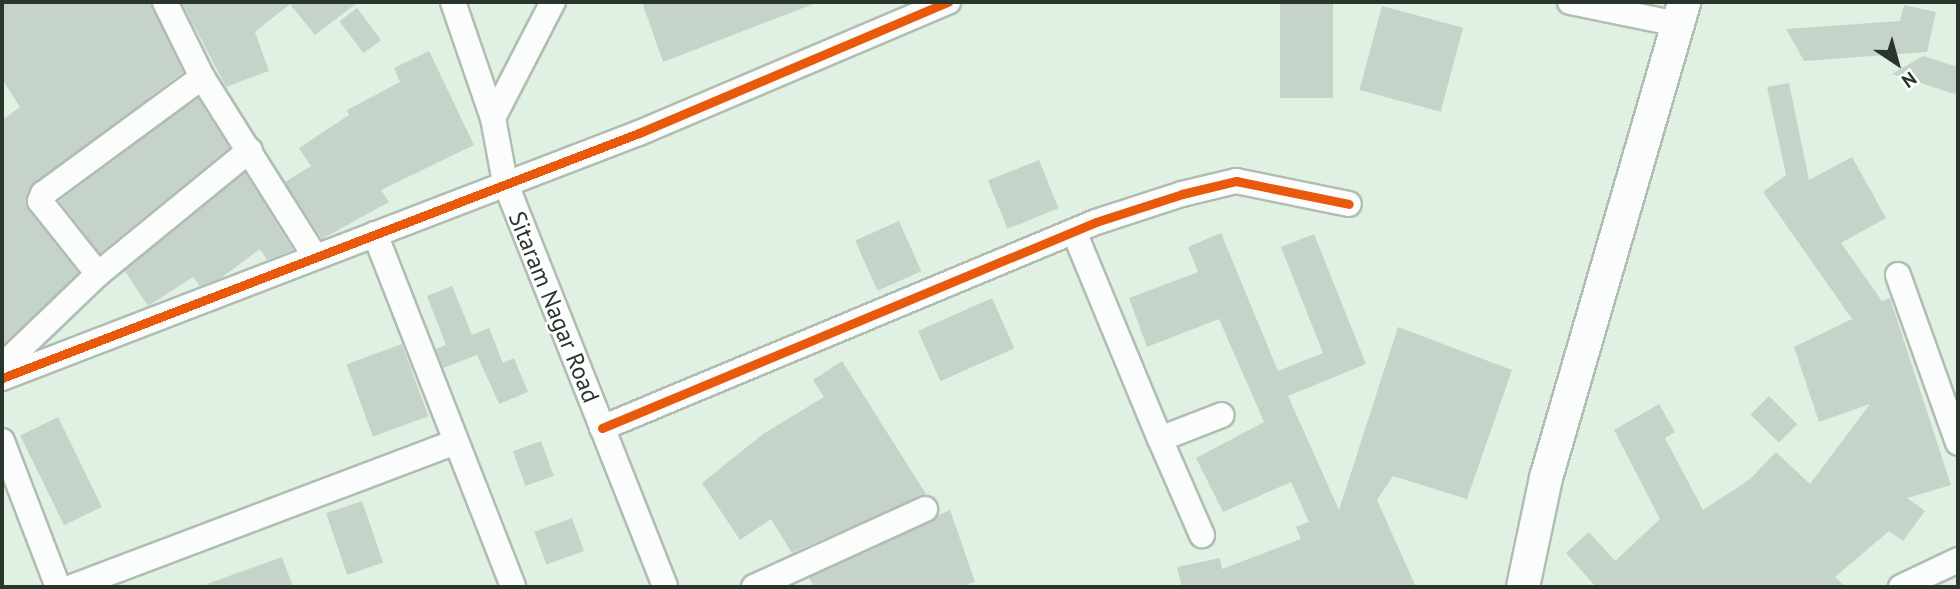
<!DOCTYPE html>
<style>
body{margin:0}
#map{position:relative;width:1960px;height:589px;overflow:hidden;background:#e0f1e3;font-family:"PT Sans",sans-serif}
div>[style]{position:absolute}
.building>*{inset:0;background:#c6d3c9;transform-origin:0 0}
.roads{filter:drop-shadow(2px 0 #b1bdb3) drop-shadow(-2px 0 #b1bdb3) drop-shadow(0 2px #b1bdb3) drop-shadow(0 -2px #b1bdb3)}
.minor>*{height:24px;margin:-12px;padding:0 12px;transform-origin:12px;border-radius:12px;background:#fafdfb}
.tertiary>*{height:32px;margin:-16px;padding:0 16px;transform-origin:16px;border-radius:16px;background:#fafdfb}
.cycleway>*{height:9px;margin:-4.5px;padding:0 4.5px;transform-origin:4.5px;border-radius:4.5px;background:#e8590c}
span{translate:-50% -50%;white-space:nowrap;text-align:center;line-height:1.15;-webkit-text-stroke:5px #fff;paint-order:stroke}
.street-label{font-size:24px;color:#2a352b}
.frame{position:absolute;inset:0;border:4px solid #2a352b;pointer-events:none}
.north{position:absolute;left:1862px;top:28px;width:70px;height:70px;-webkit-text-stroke:5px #fff;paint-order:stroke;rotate:144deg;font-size:19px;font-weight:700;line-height:28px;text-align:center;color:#2a352b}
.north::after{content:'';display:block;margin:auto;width:24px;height:32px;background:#2a352b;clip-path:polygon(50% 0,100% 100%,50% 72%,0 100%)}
</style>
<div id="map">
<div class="building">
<i style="clip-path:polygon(2px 2px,150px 2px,183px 72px,30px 188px,28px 210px,78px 273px,2px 346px,2px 120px,20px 107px,2px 79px)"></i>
<i style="clip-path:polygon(358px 2px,315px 35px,290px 4px,255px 32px,269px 71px,226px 87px,182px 3px)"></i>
<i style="clip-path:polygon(642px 2px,815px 2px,816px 3px,663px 62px)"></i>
<i style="left:1280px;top:2px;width:53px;height:96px"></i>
<i style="clip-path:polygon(1904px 5px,1936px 12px,1927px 52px,1804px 61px,1786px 29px,1900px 21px)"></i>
<i style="left:1382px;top:6px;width:84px;height:87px;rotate:15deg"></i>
<i style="left:357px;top:8px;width:40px;height:22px;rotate:53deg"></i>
<i style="clip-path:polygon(429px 51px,474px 145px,381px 190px,389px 202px,322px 239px,285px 182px,311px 166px,299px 148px,349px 115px,347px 110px,400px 82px,394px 68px)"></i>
<i style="clip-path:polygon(1923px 56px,1958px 67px,1958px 95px,1892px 74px)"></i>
<i style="clip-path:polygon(1789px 83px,1809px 180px,1852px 157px,1886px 218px,1841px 243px,1882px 301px,1890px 298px,1951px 485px,1907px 498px,1925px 511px,1903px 541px,1889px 531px,1835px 577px,1846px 587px,1596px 587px,1566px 553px,1589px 532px,1615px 561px,1660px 519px,1614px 430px,1659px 404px,1675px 432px,1665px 438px,1703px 510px,1749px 480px,1776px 452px,1810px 484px,1870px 404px,1819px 422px,1794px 347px,1852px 319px,1763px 192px,1786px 175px,1767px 87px)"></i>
<i style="clip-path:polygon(198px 98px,229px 148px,100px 253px,59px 201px)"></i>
<i style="left:1039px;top:160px;width:52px;height:55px;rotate:68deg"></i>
<i style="clip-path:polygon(245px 173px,293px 250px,267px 260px,260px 249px,221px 278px,200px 286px,193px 277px,148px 306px,125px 271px)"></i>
<i style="left:899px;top:221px;width:55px;height:48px;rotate:66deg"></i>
<i style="clip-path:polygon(1221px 233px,1278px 371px,1323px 353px,1281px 247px,1314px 234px,1366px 364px,1288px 396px,1339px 510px,1398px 327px,1512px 370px,1467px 499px,1393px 476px,1377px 500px,1416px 587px,1182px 587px,1177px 567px,1220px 558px,1222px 569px,1301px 539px,1296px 527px,1309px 522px,1291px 482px,1223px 512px,1196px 458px,1264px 422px,1219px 319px,1147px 347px,1129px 298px,1198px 272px,1188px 247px)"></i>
<i style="clip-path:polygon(452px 286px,472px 335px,489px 328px,503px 363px,514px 358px,528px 392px,499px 404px,477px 355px,443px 368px,436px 349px,446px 345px,427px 296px)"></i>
<i style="left:992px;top:298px;width:55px;height:81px;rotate:66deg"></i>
<i style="left:402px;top:344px;width:77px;height:59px;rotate:70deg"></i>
<i style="clip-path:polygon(842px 361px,926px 494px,792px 553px,771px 519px,740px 540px,702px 483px,763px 434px,824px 397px,813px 380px)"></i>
<i style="left:1769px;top:396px;width:40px;height:26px;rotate:45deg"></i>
<i style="left:58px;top:417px;width:100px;height:42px;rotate:64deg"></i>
<i style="left:541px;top:441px;width:37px;height:30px;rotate:70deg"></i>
<i style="left:362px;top:501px;width:65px;height:38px;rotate:71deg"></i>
<i style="clip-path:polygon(950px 510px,975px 582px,959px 587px,814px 587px,809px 578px)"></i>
<i style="left:572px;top:518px;width:35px;height:40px;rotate:70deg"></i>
<i style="clip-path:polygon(282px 557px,293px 587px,208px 587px,207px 584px)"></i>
</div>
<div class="roads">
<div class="minor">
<i style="left:165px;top:2px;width:84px;rotate:63.7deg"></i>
<i style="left:202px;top:77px;width:210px;rotate:57.8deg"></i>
<i style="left:453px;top:2px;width:123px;rotate:71deg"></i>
<i style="left:493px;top:118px;width:65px;rotate:79.4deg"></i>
<i style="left:505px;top:182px;width:435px;rotate:68.4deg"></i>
<i style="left:1570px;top:2px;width:109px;rotate:11.6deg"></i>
<i style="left:493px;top:118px;width:131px;rotate:-62.7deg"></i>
<i style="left:375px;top:234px;width:379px;rotate:68.6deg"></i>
<i style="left:1075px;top:234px;width:222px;rotate:67.5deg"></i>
<i style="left:1160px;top:439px;width:66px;rotate:-21.2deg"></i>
<i style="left:98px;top:274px;width:93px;rotate:-128.5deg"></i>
<i style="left:40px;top:201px;width:8px;rotate:-67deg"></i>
<i style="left:43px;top:194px;width:197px;rotate:-36.3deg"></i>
<i style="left:1898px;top:275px;width:178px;rotate:70.3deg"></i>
<i style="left:2px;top:366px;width:133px;rotate:-43.8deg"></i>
<i style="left:98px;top:274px;width:196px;rotate:-39.2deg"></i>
<i style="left:2px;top:378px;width:682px;rotate:-21.04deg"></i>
<i style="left:639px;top:133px;width:336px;rotate:-23deg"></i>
<i style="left:602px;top:428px;width:535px;rotate:-22.64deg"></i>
<i style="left:1096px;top:222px;width:90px;rotate:-18deg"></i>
<i style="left:1182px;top:194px;width:56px;rotate:-13.5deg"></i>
<i style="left:1236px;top:181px;width:115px;rotate:11.5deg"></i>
<i style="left:1160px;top:439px;width:105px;rotate:66.4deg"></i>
<i style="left:2px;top:441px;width:156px;rotate:69deg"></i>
<i style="left:72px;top:587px;width:410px;rotate:-20.7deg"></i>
<i style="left:754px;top:587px;width:188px;rotate:-24.5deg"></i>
<i style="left:1901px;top:587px;width:63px;rotate:-25.3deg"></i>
</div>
<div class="tertiary">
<i style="left:1523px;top:587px;width:111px;rotate:-78.1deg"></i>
<i style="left:1546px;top:478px;width:496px;rotate:-73.8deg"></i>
</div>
</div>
<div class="cycleway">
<i style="left:2px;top:378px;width:682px;rotate:-21.04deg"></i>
<i style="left:639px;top:133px;width:336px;rotate:-23deg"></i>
<i style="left:602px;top:428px;width:535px;rotate:-22.64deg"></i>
<i style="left:1096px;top:222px;width:90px;rotate:-18deg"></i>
<i style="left:1182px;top:194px;width:56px;rotate:-13.5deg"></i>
<i style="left:1236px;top:181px;width:115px;rotate:11.5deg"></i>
</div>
<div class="street-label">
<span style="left:554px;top:307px;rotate:68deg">Sitaram Nagar Road</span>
</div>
<div class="frame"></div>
<div class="north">N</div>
</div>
